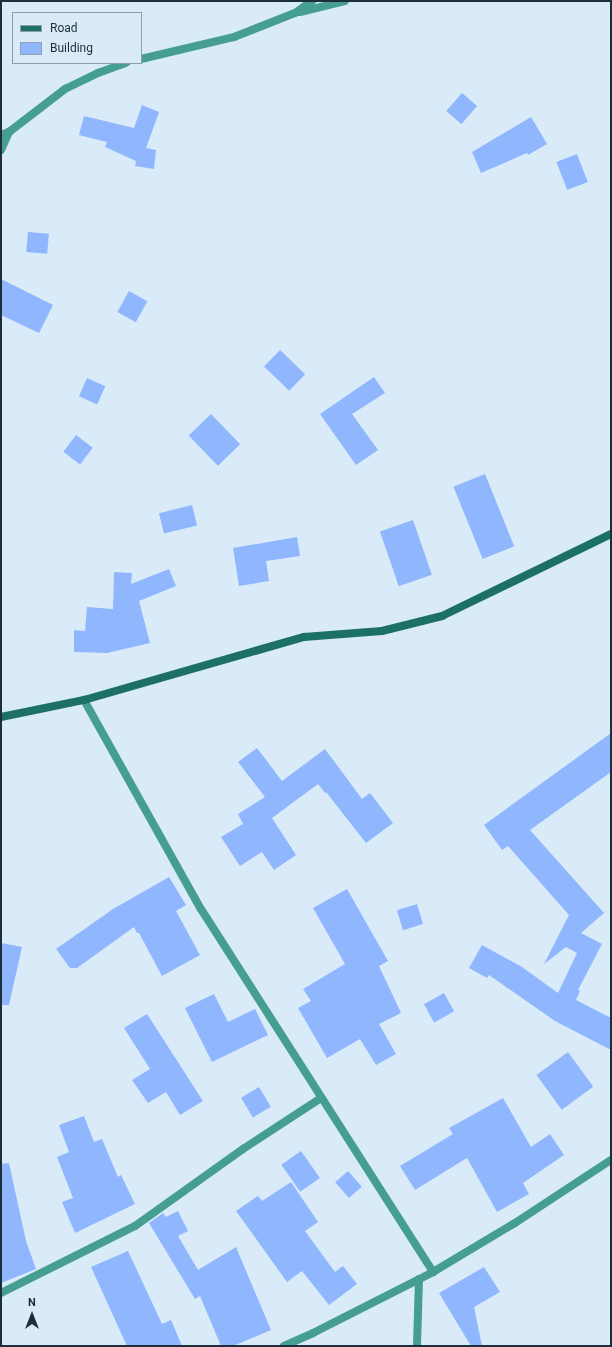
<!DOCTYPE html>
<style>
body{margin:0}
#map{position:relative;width:612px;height:1347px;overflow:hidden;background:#d9ebf9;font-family:Roboto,sans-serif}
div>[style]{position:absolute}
.building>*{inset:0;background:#90b7fd;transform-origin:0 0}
.minor>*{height:8px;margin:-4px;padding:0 4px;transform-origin:4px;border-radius:4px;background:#459e90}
.secondary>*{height:8px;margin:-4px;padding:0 4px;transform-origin:4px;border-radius:4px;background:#1c7064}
span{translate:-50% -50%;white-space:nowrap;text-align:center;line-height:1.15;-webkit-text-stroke:4px #d9ebf9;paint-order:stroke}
.frame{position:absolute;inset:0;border:2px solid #1c2e3b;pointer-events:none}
.legend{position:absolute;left:12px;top:12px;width:130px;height:52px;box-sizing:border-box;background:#d9ebf9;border:1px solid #8d9fad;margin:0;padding:5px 7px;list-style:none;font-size:12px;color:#1c2e3b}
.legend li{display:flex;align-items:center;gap:8px;height:20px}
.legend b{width:20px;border:1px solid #8d9fad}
.north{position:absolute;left:12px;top:1295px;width:40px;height:40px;-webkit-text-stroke:3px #d9ebf9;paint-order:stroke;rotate:0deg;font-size:11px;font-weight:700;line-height:16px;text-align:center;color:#1c2e3b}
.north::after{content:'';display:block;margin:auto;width:14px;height:18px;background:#1c2e3b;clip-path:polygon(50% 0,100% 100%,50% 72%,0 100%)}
</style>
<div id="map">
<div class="building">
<i style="left:462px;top:93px;width:20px;height:24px;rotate:41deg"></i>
<i style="clip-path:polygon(142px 105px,159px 112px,146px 148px,156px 150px,154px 169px,135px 166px,136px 161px,105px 147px,107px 142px,79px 135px,84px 116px,134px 128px)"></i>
<i style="clip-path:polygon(531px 117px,547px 144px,528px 155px,527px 153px,481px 173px,472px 152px)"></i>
<i style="left:577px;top:154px;width:30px;height:22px;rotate:69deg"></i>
<i style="left:28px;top:232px;width:21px;height:20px;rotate:5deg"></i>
<i style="clip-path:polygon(1px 279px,53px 305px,39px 333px,1px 315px)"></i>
<i style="left:129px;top:291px;width:21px;height:24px;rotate:29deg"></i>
<i style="left:280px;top:350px;width:35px;height:23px;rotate:44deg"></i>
<i style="clip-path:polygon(374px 377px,385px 393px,352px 414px,378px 450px,356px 465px,320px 414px)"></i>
<i style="left:87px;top:378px;width:20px;height:20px;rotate:24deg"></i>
<i style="left:211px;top:414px;width:42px;height:31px;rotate:46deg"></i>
<i style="left:76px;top:435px;width:21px;height:21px;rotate:37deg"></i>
<i style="left:485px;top:474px;width:78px;height:34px;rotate:68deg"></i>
<i style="left:192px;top:505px;width:21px;height:34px;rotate:76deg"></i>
<i style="left:413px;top:520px;width:58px;height:35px;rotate:71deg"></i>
<i style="clip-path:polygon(297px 537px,300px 556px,266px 561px,269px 581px,239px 586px,233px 548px)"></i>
<i style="clip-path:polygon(169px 569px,176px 586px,139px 601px,150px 643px,107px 653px,74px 652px,74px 630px,85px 631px,87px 607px,113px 609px,114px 572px,132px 573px,131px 584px)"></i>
<i style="clip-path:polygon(611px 733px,611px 772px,530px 830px,604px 913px,581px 933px,602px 944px,578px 990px,580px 991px,576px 1000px,611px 1018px,611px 1050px,555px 1021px,489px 975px,487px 978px,469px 968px,482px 945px,522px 967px,558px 993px,577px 953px,566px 947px,544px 964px,569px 915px,508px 846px,502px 850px,484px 825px)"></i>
<i style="clip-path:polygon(257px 748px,282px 781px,325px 749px,362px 799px,370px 793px,393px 823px,366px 843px,326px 792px,325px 793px,318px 784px,272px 818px,296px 855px,274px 870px,262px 852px,240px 866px,221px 837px,243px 824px,238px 814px,265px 797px,238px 762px)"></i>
<i style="clip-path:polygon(169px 877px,186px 905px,176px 911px,200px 955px,162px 976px,139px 933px,137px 933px,134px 927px,77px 968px,70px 968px,56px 949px,113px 909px)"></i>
<i style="clip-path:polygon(347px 889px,388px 961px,379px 966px,401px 1013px,379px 1024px,396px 1054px,376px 1065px,360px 1039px,327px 1058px,298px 1008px,311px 1001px,303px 989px,345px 964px,313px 908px)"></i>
<i style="left:417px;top:904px;width:21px;height:21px;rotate:73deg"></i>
<i style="clip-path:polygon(1px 943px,22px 947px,9px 1005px,1px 1005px)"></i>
<i style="left:444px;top:993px;width:21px;height:23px;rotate:61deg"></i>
<i style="clip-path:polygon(214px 994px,228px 1022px,255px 1009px,268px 1035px,212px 1062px,185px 1008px)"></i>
<i style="clip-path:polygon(147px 1014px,203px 1101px,180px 1115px,166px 1092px,148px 1103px,132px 1080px,150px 1069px,124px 1028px)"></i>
<i style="left:568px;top:1052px;width:43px;height:39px;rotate:54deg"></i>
<i style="left:259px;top:1087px;width:23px;height:21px;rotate:59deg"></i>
<i style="clip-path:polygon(503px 1098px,531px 1147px,550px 1134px,564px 1155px,523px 1183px,529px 1194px,497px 1212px,467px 1158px,415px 1190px,400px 1166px,453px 1134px,449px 1128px)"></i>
<i style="clip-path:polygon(84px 1116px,94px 1142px,102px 1139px,118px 1177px,121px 1175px,135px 1204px,75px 1233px,62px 1202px,73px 1198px,57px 1157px,69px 1152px,59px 1125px)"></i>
<i style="left:301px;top:1151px;width:33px;height:24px;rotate:55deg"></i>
<i style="clip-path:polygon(9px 1163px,26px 1241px,36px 1269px,1px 1283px,1px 1164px)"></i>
<i style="left:348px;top:1171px;width:21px;height:17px;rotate:49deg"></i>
<i style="clip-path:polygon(291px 1182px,318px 1222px,305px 1231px,335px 1272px,343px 1266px,357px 1284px,329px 1305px,302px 1271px,287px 1282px,236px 1211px,258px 1196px,262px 1201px)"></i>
<i style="clip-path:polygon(178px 1211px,188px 1231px,178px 1236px,198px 1270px,236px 1247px,271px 1330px,233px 1346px,221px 1346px,200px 1296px,195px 1299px,149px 1223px,163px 1213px,166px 1217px)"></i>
<i style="clip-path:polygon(128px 1251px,162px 1324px,171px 1320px,182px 1346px,127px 1346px,91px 1267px)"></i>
<i style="clip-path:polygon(484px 1267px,500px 1292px,474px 1307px,482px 1346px,471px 1346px,439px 1293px)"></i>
</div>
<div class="minor">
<i style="left:300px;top:12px;width:46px;rotate:-13.7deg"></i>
<i style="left:141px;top:59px;width:96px;rotate:-13.3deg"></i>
<i style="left:234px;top:37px;width:66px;rotate:-21.5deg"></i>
<i style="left:295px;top:13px;width:21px;rotate:-35deg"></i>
<i style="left:1px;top:135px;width:9px;rotate:-21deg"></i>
<i style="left:9px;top:132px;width:71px;rotate:-37.5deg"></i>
<i style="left:65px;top:89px;width:37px;rotate:-26deg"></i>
<i style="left:98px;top:73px;width:30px;rotate:-20deg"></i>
<i style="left:1px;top:150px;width:20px;rotate:-66deg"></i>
<i style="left:84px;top:700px;width:240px;rotate:60.8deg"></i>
<i style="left:201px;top:909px;width:431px;rotate:57.4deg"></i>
<i style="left:1px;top:1293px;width:150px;rotate:-26.6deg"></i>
<i style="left:135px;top:1226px;width:133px;rotate:-35.5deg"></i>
<i style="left:243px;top:1149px;width:93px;rotate:-33.2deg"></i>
<i style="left:284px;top:1346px;width:32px;rotate:-24deg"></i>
<i style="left:313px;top:1333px;width:135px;rotate:-26.9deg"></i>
<i style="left:433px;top:1272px;width:96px;rotate:-30.9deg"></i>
<i style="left:515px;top:1223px;width:115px;rotate:-33.3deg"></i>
<i style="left:417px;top:1346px;width:67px;rotate:-88.3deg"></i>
</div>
<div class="secondary">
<i style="left:1px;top:717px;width:85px;rotate:-11.6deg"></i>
<i style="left:84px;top:700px;width:229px;rotate:-16deg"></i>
<i style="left:304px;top:637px;width:78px;rotate:-4.4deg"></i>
<i style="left:382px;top:631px;width:62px;rotate:-14deg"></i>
<i style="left:442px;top:616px;width:188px;rotate:-25.9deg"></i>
</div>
<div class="frame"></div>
<ul class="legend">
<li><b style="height:5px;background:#1c7064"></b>Road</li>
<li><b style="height:11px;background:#90b7fd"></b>Building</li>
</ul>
<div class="north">N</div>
</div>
